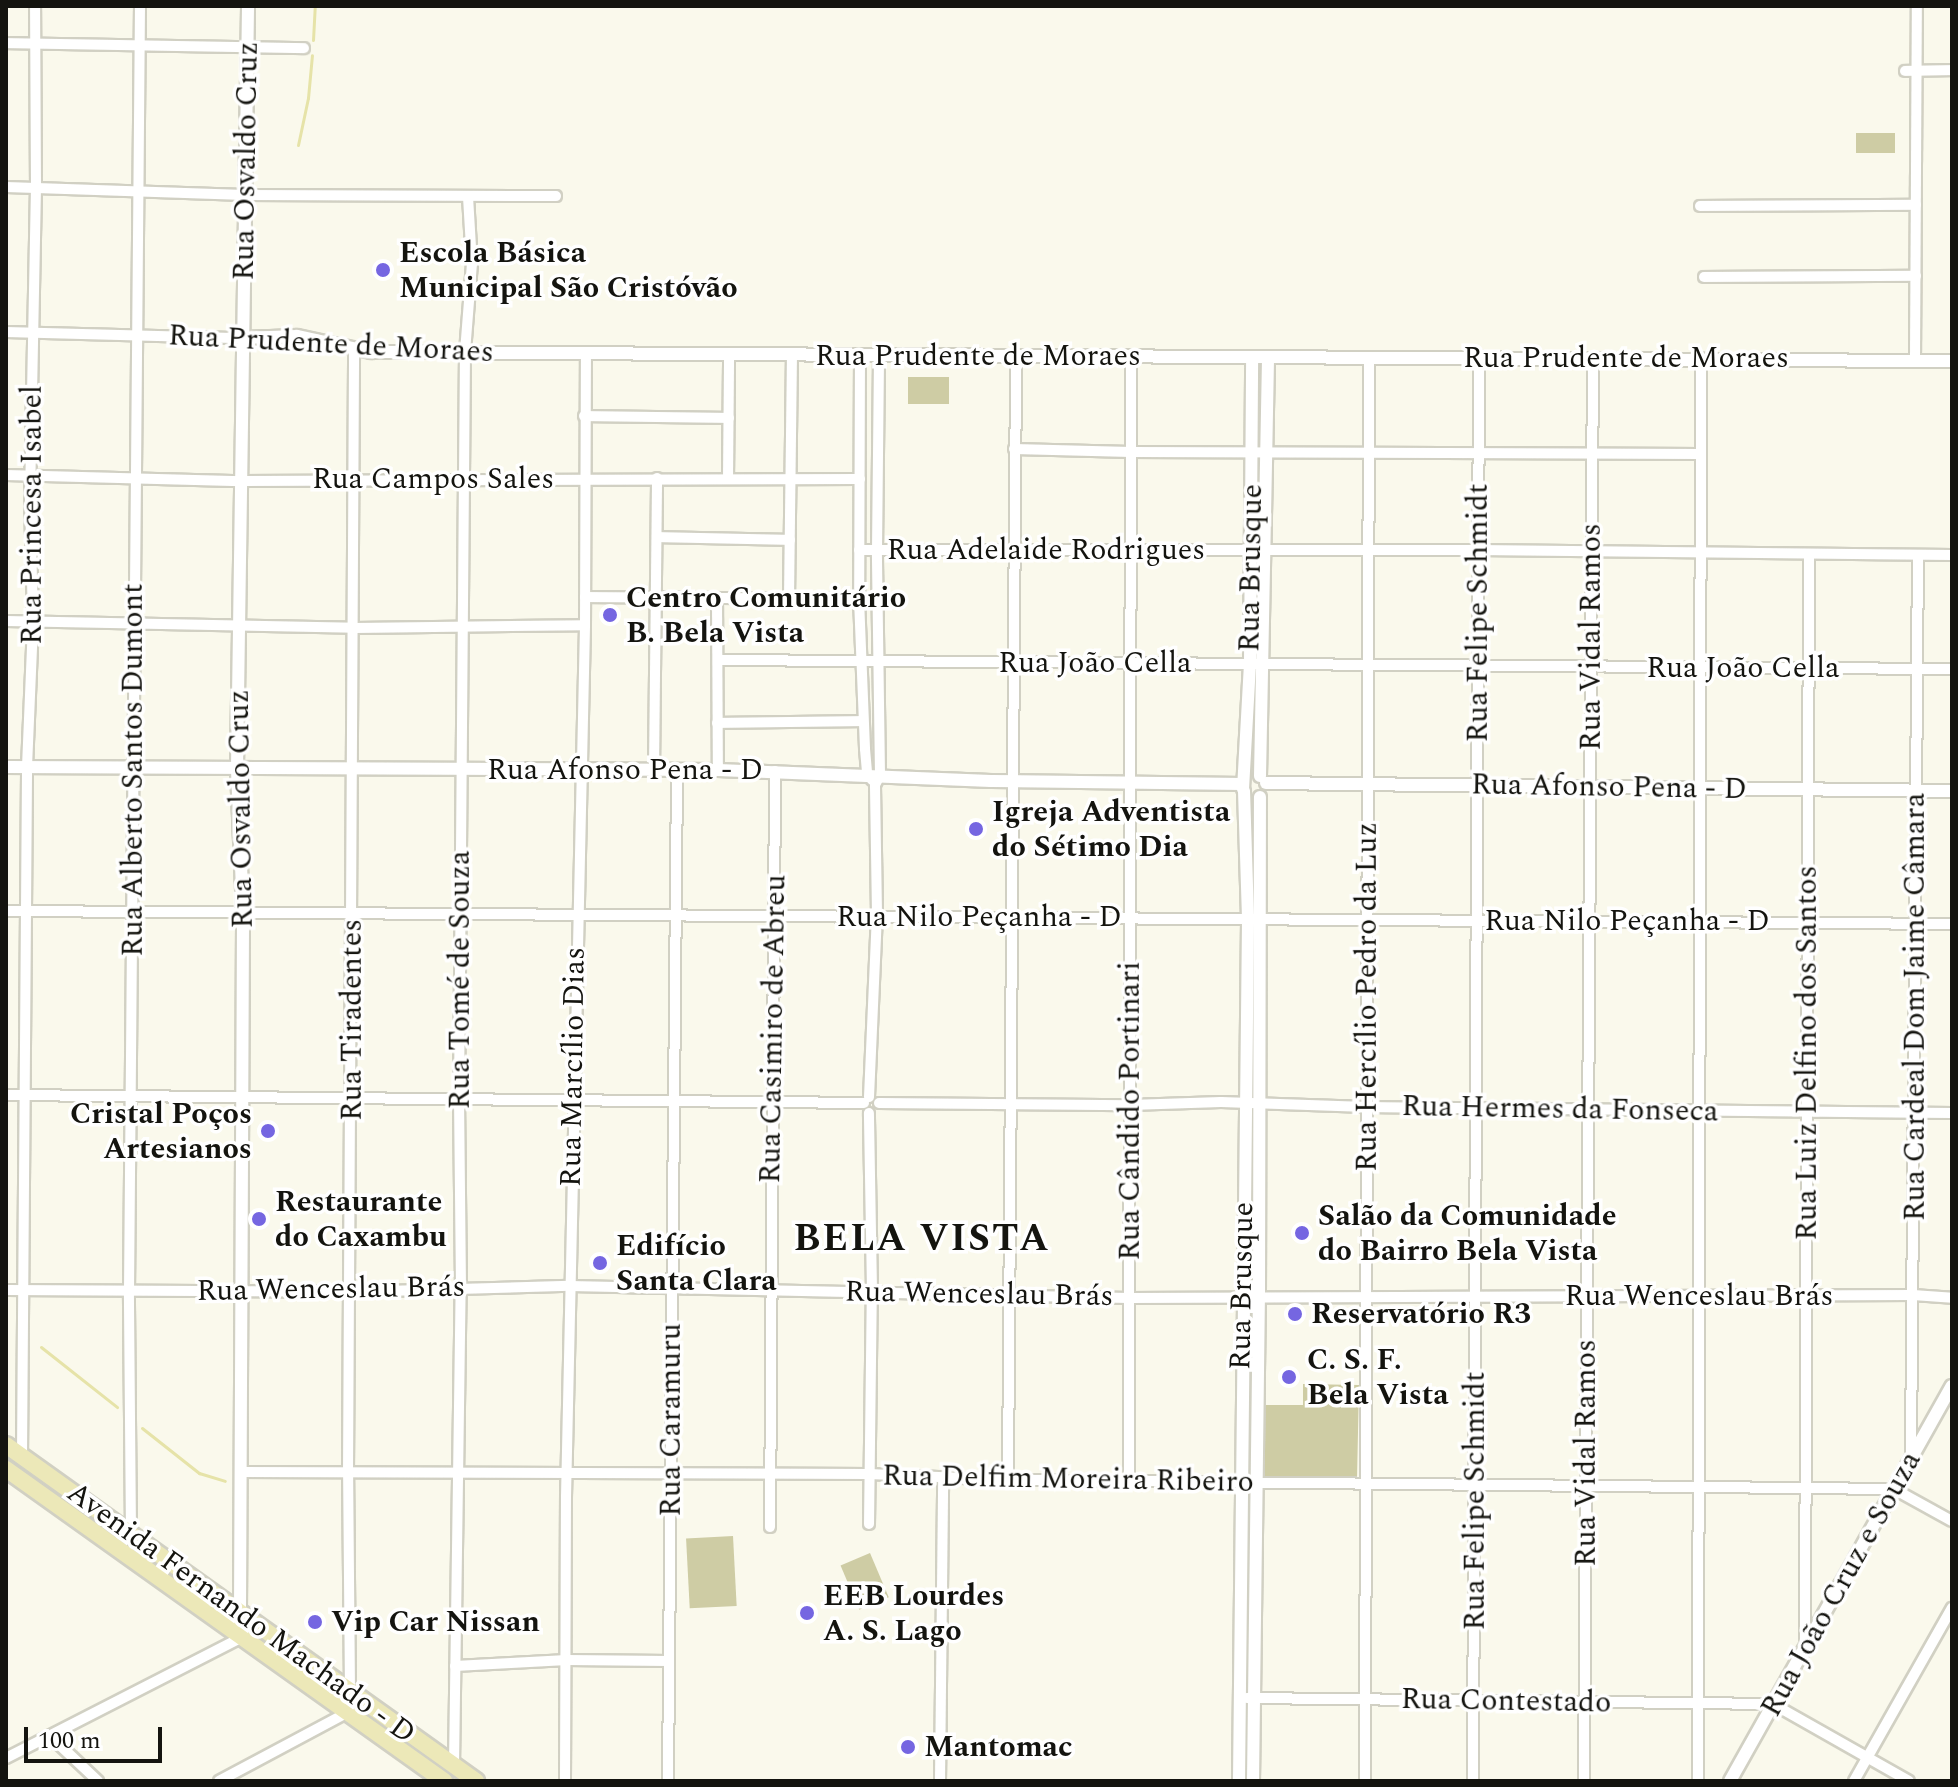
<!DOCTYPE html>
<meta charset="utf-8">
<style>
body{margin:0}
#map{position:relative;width:1958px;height:1787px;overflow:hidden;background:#faf9ec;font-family:Spectral,serif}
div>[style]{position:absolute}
.green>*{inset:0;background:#cecca4;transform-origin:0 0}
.stream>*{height:3px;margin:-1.5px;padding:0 1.5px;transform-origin:1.5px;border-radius:1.5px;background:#e6e3a8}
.roads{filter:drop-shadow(2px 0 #d1d0c3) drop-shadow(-2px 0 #d1d0c3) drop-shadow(0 2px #d1d0c3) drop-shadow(0 -2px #d1d0c3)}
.minor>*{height:10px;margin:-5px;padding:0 5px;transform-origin:5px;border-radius:5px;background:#fff}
.tertiary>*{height:12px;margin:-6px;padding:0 6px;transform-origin:6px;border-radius:6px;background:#fff}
.primary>*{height:16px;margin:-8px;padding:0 8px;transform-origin:8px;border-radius:8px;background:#ece8b8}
.dots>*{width:22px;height:22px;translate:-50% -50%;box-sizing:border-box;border:4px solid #fff;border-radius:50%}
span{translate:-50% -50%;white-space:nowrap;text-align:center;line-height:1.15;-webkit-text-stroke:7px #fff;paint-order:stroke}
.street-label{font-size:30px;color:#14140f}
.poi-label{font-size:30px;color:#14140f;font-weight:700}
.left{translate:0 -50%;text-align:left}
.right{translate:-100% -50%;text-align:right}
.district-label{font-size:38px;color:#14140f;font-weight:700;letter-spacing:2px}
.frame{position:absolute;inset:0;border:8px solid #14140f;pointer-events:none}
.scale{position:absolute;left:24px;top:1727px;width:138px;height:36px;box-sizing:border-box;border:4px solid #14140f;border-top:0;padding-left:10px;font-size:24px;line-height:28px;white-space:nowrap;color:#14140f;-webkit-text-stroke:6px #fff;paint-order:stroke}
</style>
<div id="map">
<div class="green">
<i style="left:1856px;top:133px;width:39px;height:20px"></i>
<i style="left:908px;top:377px;width:41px;height:27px"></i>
<i style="clip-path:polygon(1303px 1384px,1359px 1385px,1357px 1479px,1263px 1478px,1264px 1405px,1303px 1405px)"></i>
<i style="left:733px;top:1536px;width:70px;height:47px;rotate:87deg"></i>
<i style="left:870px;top:1553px;width:48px;height:32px;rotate:67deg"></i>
</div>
<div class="stream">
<i style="left:313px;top:40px;width:34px;rotate:-87deg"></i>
<i style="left:298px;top:145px;width:48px;rotate:-78deg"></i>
<i style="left:308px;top:98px;width:43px;rotate:-84.7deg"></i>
<i style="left:41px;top:1347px;width:97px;rotate:38.3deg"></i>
<i style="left:142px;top:1428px;width:73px;rotate:38.3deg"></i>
<i style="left:199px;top:1473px;width:27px;rotate:17deg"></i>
</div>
<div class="roads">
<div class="minor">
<i style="left:6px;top:43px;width:298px;rotate:1deg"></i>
<i style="left:1905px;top:71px;width:47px;rotate:-1.2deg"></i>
<i style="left:6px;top:187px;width:239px;rotate:1.9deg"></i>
<i style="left:245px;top:195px;width:311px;rotate:0.2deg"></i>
<i style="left:1700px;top:206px;width:216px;rotate:-0.3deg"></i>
<i style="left:1704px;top:277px;width:212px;rotate:-0.3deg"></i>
<i style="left:6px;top:332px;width:237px;rotate:1.5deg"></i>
<i style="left:860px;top:355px;width:244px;rotate:90.2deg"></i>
<i style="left:859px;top:599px;width:150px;rotate:87.7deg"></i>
<i style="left:865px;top:749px;width:25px;rotate:85deg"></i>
<i style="left:867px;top:774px;width:8px;rotate:50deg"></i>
<i style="left:1915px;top:361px;width:355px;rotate:-89.7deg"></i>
<i style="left:584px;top:416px;width:145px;rotate:0.8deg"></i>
<i style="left:1014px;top:449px;width:117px;rotate:1.5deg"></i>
<i style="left:1131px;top:452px;width:569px;rotate:0.2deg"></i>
<i style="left:6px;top:475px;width:236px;rotate:1.5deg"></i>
<i style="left:242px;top:481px;width:618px;rotate:-0.19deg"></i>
<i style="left:728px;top:479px;width:125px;rotate:-89.5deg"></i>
<i style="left:658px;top:537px;width:132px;rotate:1.3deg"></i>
<i style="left:859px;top:550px;width:618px"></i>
<i style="left:1477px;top:550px;width:475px;rotate:0.6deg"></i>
<i style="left:585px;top:597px;width:274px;rotate:0.4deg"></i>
<i style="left:717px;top:599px;width:171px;rotate:89.7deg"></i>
<i style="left:789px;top:599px;width:245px;rotate:-89.3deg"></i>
<i style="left:6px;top:621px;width:349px;rotate:1.1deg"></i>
<i style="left:355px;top:628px;width:230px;rotate:-0.7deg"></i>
<i style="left:718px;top:660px;width:1234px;rotate:0.42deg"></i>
<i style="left:717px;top:723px;width:146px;rotate:-0.8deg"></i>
<i style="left:654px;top:770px;width:292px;rotate:-89.4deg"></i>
<i style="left:6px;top:911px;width:1946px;rotate:0.38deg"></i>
<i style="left:6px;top:1095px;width:858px;rotate:0.53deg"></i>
<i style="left:869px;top:1097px;width:183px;rotate:-87.5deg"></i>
<i style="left:877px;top:914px;width:129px;rotate:-90.9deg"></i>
<i style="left:875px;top:785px;width:11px;rotate:-63deg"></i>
<i style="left:880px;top:775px;width:225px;rotate:-90.8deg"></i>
<i style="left:877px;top:550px;width:195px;rotate:-89.4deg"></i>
<i style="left:879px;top:1103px;width:251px;rotate:0.5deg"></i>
<i style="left:1130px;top:1105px;width:91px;rotate:-1.9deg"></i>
<i style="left:1221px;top:1102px;width:146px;rotate:2deg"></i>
<i style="left:1367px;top:1107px;width:585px;rotate:0.59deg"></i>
<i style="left:6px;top:1290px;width:343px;rotate:0.3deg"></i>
<i style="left:349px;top:1292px;width:221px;rotate:-1.6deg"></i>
<i style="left:570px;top:1286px;width:559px;rotate:1.23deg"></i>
<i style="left:1129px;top:1298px;width:784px;rotate:-0.22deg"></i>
<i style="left:1913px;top:1295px;width:39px;rotate:4deg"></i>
<i style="left:22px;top:1456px;width:689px;rotate:-89.58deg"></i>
<i style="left:27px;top:767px;width:146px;rotate:-87.6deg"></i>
<i style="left:33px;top:621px;width:122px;rotate:-91.4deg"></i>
<i style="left:30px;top:499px;width:312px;rotate:-88.9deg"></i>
<i style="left:36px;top:187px;width:181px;rotate:-90.3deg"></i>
<i style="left:1911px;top:1457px;width:902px;rotate:-89.56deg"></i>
<i style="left:241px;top:1472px;width:628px;rotate:0.18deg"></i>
<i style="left:869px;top:1474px;width:139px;rotate:2.5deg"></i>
<i style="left:1008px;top:1480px;width:886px;rotate:0.58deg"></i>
<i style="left:1894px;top:1489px;width:66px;rotate:28.9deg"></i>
<i style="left:1008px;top:1480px;width:1125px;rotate:-89.59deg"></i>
<i style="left:1129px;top:1481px;width:1124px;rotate:-89.9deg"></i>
<i style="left:869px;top:1524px;width:234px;rotate:-89.3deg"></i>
<i style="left:872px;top:1290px;width:177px;rotate:-91deg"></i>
<i style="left:770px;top:1527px;width:756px;rotate:-89.62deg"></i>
<i style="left:131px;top:1534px;width:243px;rotate:-90.5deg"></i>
<i style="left:129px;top:1291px;width:1285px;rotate:-89.51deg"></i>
<i style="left:1805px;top:1647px;width:1093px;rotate:-89.79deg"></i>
<i style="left:455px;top:1666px;width:112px;rotate:-3.1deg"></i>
<i style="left:567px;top:1660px;width:101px;rotate:0.6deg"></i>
<i style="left:350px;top:1691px;width:218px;rotate:-90.5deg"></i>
<i style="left:348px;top:1473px;width:1124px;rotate:-89.69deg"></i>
<i style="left:1247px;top:1698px;width:526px;rotate:0.65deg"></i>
<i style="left:1773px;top:1704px;width:156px;rotate:29.5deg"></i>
<i style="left:50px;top:1736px;width:66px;rotate:43.2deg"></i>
<i style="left:6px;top:1758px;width:265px;rotate:-27.1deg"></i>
<i style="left:454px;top:1765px;width:477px;rotate:-89.2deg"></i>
<i style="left:461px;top:1288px;width:189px;rotate:-90.6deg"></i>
<i style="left:459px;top:1099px;width:747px;rotate:-89.54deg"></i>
<i style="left:465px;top:352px;width:88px;rotate:-85.5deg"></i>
<i style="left:472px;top:264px;width:68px;rotate:-93.4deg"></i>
<i style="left:219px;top:1781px;width:149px;rotate:-28.1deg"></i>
<i style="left:565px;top:1781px;width:284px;rotate:-89.8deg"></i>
<i style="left:566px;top:1497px;width:872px;rotate:-88.75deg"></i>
<i style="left:585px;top:625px;width:272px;rotate:-89.8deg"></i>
<i style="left:668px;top:1781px;width:1010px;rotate:-89.49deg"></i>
<i style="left:940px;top:1781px;width:303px;rotate:-89.4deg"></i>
<i style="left:1365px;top:1781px;width:1423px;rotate:-89.84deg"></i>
<i style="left:1473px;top:1781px;width:1425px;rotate:-89.76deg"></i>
<i style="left:1584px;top:1781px;width:1423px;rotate:-89.64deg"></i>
<i style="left:1698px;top:1781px;width:1423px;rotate:-89.88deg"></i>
<i style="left:1854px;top:1781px;width:199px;rotate:-60.5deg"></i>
</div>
<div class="tertiary">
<i style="left:243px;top:338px;width:54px;rotate:-2.1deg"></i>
<i style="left:297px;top:336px;width:76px;rotate:12.2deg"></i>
<i style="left:371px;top:352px;width:1581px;rotate:0.33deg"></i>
<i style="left:6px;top:767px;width:712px;rotate:0.24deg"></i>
<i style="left:718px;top:770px;width:273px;rotate:2.3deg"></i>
<i style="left:991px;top:781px;width:252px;rotate:0.7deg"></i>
<i style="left:1260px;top:776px;width:418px;rotate:-88.9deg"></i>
<i style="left:1266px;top:783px;width:686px;rotate:0.67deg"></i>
<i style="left:1243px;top:789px;width:126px;rotate:-86.8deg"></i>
<i style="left:1250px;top:663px;width:306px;rotate:-89.6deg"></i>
<i style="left:240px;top:1612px;width:699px;rotate:-89.75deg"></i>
<i style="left:243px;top:913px;width:146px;rotate:-92.4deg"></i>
<i style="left:237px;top:767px;width:761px;rotate:-89.17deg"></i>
<i style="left:1239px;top:1781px;width:863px;rotate:-89.4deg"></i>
<i style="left:1248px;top:918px;width:127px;rotate:-91.8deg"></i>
<i style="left:1253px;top:1781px;width:483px;rotate:-89.3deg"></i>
<i style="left:1259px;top:1298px;width:501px;rotate:-89.89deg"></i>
<i style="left:1730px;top:1781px;width:453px;rotate:-60.7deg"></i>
</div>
<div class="primary">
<i style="left:6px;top:1445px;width:578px;rotate:35.56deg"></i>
<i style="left:6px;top:1469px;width:538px;rotate:35.46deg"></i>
</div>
</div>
<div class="dots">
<i style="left:383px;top:270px;background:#7566e1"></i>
<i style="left:610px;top:615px;background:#7566e1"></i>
<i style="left:976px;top:829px;background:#7566e1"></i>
<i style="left:268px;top:1131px;background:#7566e1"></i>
<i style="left:259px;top:1219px;background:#7566e1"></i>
<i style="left:1302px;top:1233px;background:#7566e1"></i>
<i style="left:600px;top:1263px;background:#7566e1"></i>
<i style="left:1295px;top:1314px;background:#7566e1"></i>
<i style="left:1289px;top:1377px;background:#7566e1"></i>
<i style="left:807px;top:1613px;background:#7566e1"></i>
<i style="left:315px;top:1622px;background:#7566e1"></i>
<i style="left:908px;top:1747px;background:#7566e1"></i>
</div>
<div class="street-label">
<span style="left:246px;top:161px;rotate:-89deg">Rua Osvaldo Cruz</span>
<span style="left:331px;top:344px;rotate:3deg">Rua Prudente de Moraes</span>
<span style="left:978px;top:356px">Rua Prudente de Moraes</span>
<span style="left:1626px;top:358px">Rua Prudente de Moraes</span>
<span style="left:433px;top:479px">Rua Campos Sales</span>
<span style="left:32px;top:515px;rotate:-90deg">Rua Princesa Isabel</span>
<span style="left:1046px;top:550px">Rua Adelaide Rodrigues</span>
<span style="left:1251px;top:568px;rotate:-89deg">Rua Brusque</span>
<span style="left:1478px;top:613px;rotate:-90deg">Rua Felipe Schmidt</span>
<span style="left:1591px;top:637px;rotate:-90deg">Rua Vidal Ramos</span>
<span style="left:1095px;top:663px">Rua João Cella</span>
<span style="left:1743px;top:668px">Rua João Cella</span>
<span style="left:133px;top:770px;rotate:-90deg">Rua Alberto Santos Dumont</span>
<span style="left:625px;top:770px">Rua Afonso Pena - D</span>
<span style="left:1609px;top:787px;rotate:1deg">Rua Afonso Pena - D</span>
<span style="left:241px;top:809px;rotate:-91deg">Rua Osvaldo Cruz</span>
<span style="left:979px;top:917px">Rua Nilo Peçanha - D</span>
<span style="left:1627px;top:921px">Rua Nilo Peçanha - D</span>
<span style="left:460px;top:980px;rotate:-90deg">Rua Tomé de Souza</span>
<span style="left:1367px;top:997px;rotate:-90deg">Rua Hercílio Pedro da Luz</span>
<span style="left:1915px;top:1007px;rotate:-90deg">Rua Cardeal Dom Jaime Câmara</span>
<span style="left:352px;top:1020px;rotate:-90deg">Rua Tiradentes</span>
<span style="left:773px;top:1029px;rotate:-89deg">Rua Casimiro de Abreu</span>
<span style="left:1807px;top:1053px;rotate:-90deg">Rua Luiz Delfino dos Santos</span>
<span style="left:573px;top:1067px;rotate:-89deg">Rua Marcílio Dias</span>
<span style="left:1560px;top:1109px;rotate:1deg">Rua Hermes da Fonseca</span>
<span style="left:1130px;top:1111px;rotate:-90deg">Rua Cândido Portinari</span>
<span style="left:1242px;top:1286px;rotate:-89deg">Rua Brusque</span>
<span style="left:331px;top:1289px;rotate:-1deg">Rua Wenceslau Brás</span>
<span style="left:979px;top:1294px;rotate:1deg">Rua Wenceslau Brás</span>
<span style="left:1699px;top:1296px">Rua Wenceslau Brás</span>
<span style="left:671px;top:1420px;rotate:-90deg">Rua Caramuru</span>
<span style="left:1586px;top:1453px;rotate:-90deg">Rua Vidal Ramos</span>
<span style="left:1068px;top:1479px;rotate:1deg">Rua Delfim Moreira Ribeiro</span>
<span style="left:1475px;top:1501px;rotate:-90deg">Rua Felipe Schmidt</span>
<span style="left:1841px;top:1584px;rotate:-61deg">Rua João Cruz e Souza</span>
<span style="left:241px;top:1613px;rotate:36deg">Avenida Fernando Machado - D</span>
<span style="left:1506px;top:1701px;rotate:1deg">Rua Contestado</span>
</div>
<div class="poi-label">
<span class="left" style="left:399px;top:270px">Escola Básica<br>Municipal São Cristóvão</span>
<span class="left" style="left:626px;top:615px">Centro Comunitário<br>B. Bela Vista</span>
<span class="left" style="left:992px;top:829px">Igreja Adventista<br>do Sétimo Dia</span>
<span class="right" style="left:252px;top:1131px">Cristal Poços<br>Artesianos</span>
<span class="left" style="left:275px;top:1219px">Restaurante<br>do Caxambu</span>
<span class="left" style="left:1318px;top:1233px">Salão da Comunidade<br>do Bairro Bela Vista</span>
<span class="left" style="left:616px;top:1263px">Edifício<br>Santa Clara</span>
<span class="left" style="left:1311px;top:1314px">Reservatório R3</span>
<span class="left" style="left:1307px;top:1377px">C. S. F.<br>Bela Vista</span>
<span class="left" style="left:823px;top:1613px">EEB Lourdes<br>A. S. Lago</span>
<span class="left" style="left:331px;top:1622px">Vip Car Nissan</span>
<span class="left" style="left:924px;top:1747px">Mantomac</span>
</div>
<div class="district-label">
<span style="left:922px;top:1240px">BELA VISTA</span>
</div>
<div class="frame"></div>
<div class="scale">100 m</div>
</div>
